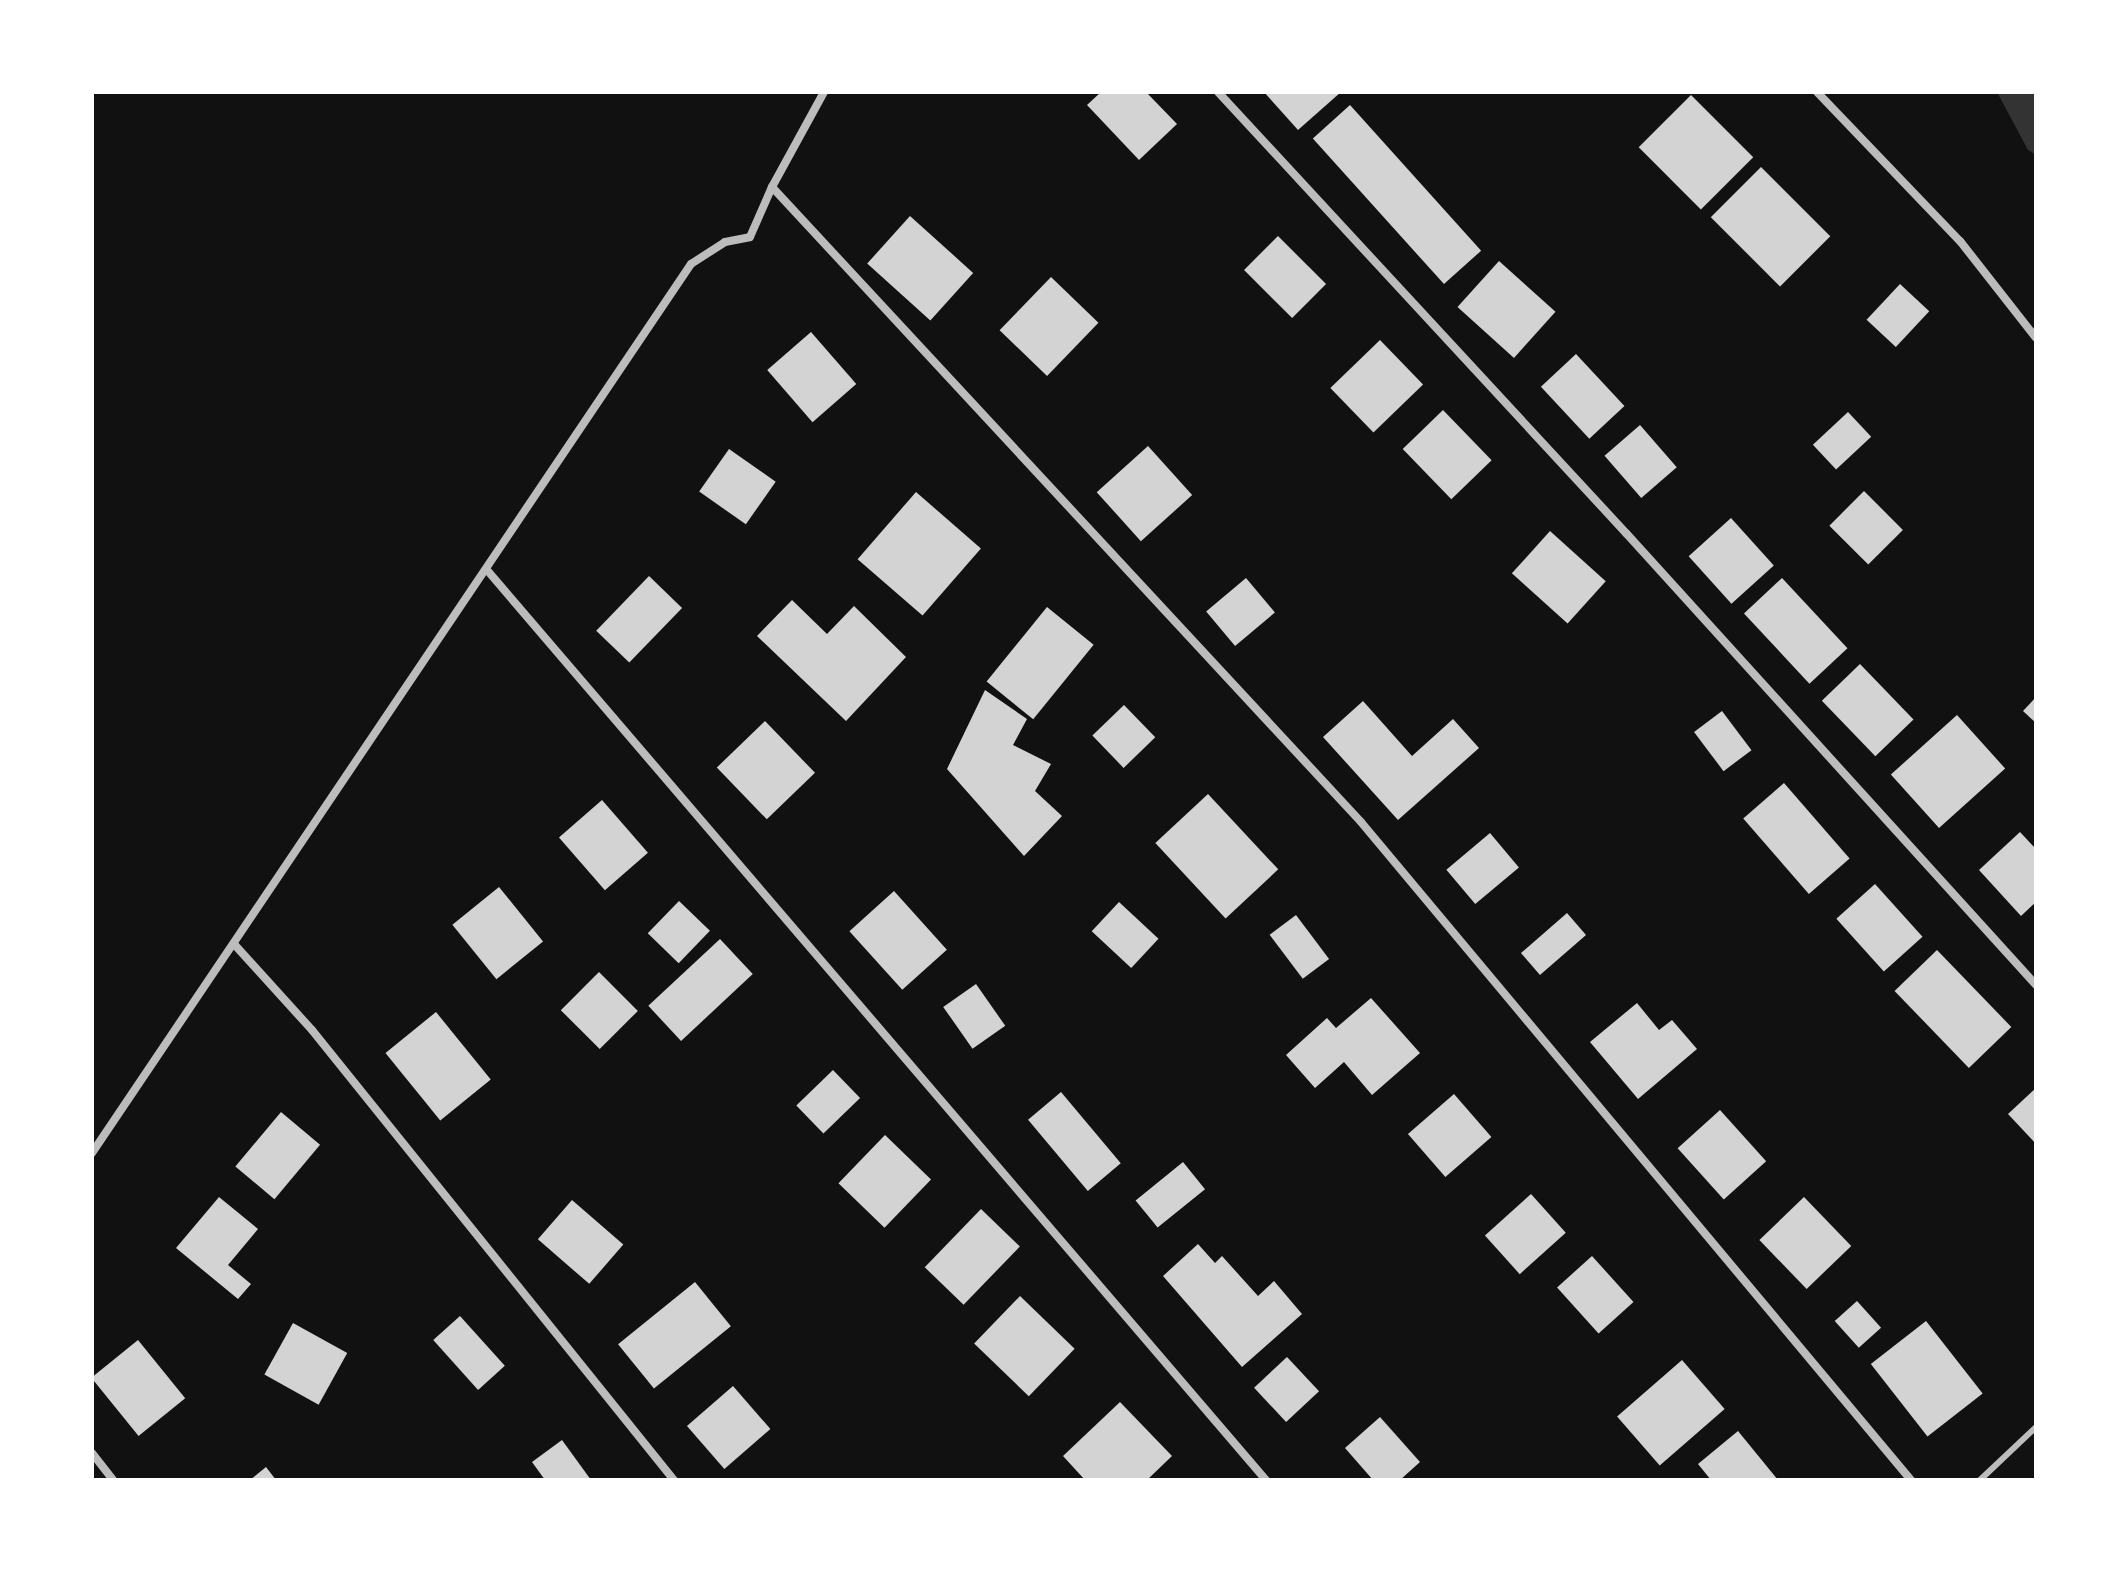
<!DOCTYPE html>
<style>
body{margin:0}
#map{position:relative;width:2128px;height:1572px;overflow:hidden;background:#111;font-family:"Golos Text",sans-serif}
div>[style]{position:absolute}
.water>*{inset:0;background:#333}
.building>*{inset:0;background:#d3d3d3;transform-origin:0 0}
.service>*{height:6px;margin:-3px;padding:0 3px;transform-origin:3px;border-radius:3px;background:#bcbcbc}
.minor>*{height:8px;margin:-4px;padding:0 4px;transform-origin:4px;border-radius:4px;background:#bcbcbc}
span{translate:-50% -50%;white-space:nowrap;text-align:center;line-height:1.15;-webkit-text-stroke:8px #fff;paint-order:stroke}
.frame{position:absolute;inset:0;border:94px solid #fff;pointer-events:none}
</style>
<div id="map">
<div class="water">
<i style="clip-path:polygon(1997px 92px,2036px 92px,2036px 155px,2028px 150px)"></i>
</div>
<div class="building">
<i style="clip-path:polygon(1101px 92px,1146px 92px,1177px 124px,1139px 160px,1087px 105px)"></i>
<i style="clip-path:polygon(1264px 92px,1341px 92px,1298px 130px)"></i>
<i style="left:1691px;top:95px;width:88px;height:74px;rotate:45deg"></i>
<i style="left:1350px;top:105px;width:196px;height:50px;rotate:48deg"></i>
<i style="left:1761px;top:167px;width:98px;height:71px;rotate:45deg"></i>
<i style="left:910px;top:216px;width:85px;height:64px;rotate:42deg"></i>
<i style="left:1278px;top:236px;width:68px;height:48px;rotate:45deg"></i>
<i style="left:1499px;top:261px;width:76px;height:62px;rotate:42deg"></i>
<i style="left:1051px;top:277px;width:66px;height:74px;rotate:44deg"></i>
<i style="left:1900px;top:284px;width:40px;height:49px;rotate:43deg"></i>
<i style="left:811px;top:332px;width:69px;height:58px;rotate:49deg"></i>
<i style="left:1380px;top:340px;width:62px;height:69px;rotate:46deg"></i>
<i style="left:1576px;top:354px;width:71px;height:48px;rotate:47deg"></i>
<i style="left:1443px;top:410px;width:70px;height:56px;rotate:46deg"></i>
<i style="left:1848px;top:412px;width:34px;height:48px;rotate:47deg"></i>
<i style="left:1640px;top:425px;width:56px;height:47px;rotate:49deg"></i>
<i style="left:1148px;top:446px;width:66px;height:69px;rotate:48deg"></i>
<i style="left:729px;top:449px;width:57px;height:52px;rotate:35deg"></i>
<i style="left:1864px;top:491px;width:55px;height:49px;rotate:45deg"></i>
<i style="left:916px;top:492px;width:86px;height:89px;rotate:41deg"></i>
<i style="left:1731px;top:518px;width:64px;height:57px;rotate:48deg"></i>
<i style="left:1550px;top:531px;width:75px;height:57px;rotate:42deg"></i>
<i style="left:649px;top:576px;width:46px;height:76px;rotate:44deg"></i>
<i style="left:1246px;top:578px;width:45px;height:52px;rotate:50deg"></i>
<i style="left:1782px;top:578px;width:96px;height:52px;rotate:47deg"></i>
<i style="clip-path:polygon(792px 600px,827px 634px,854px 606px,906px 657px,846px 721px,757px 636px)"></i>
<i style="left:1047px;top:607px;width:60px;height:96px;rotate:39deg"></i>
<i style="left:1860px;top:664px;width:77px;height:53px;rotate:46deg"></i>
<i style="clip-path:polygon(985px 690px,1027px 719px,1013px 745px,1051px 764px,1035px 791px,1062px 816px,1024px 856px,947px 769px)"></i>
<i style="clip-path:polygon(2036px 697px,2036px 723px,2023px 711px)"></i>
<i style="clip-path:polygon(1363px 701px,1412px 756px,1453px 719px,1479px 748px,1398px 820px,1323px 737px)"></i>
<i style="left:1124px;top:705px;width:45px;height:44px;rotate:46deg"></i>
<i style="left:1722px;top:711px;width:49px;height:35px;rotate:53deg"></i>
<i style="left:1957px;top:715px;width:72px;height:89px;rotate:48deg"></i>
<i style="left:765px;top:721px;width:72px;height:67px;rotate:46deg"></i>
<i style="left:1784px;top:783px;width:100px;height:54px;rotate:49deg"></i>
<i style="left:1208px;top:794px;width:103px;height:72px;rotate:47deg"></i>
<i style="left:602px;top:800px;width:70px;height:57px;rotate:49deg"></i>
<i style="clip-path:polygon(2020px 832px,2036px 849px,2036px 902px,2021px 916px,1979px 870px)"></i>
<i style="left:1490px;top:833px;width:45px;height:57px;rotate:50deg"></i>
<i style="left:1875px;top:884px;width:71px;height:52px;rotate:48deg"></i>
<i style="left:499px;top:887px;width:70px;height:60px;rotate:51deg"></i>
<i style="left:894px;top:891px;width:79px;height:60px;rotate:48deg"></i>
<i style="left:679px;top:901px;width:43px;height:45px;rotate:44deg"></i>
<i style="left:1119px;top:902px;width:54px;height:40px;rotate:43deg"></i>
<i style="left:1567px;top:913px;width:29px;height:61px;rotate:49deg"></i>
<i style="left:1296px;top:915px;width:55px;height:33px;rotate:53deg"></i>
<i style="left:720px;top:939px;width:48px;height:98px;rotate:47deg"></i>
<i style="left:1937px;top:950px;width:107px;height:59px;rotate:46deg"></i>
<i style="left:599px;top:972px;width:55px;height:54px;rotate:45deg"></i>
<i style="left:976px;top:984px;width:51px;height:40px;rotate:55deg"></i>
<i style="clip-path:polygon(1371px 998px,1420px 1053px,1372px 1095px,1344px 1062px,1315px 1088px,1286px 1055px,1327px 1018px,1336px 1028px)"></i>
<i style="clip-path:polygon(1637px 1003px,1659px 1030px,1672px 1020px,1697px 1049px,1638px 1099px,1590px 1042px)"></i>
<i style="left:436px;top:1012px;width:87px;height:65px;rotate:51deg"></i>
<i style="left:833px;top:1070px;width:39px;height:51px;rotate:46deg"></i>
<i style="clip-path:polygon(2036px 1088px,2036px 1144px,2008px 1114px)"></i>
<i style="left:1061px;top:1092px;width:93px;height:43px;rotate:50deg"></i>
<i style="left:1454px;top:1094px;width:57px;height:61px;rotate:49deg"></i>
<i style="left:1720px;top:1110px;width:69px;height:57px;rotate:48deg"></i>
<i style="left:281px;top:1112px;width:51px;height:71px;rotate:40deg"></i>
<i style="left:885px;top:1135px;width:64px;height:67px;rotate:44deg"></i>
<i style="left:1183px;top:1162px;width:35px;height:61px;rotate:51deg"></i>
<i style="left:1531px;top:1194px;width:52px;height:62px;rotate:48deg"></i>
<i style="clip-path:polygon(219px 1197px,258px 1229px,228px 1265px,251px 1284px,238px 1299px,176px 1248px)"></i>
<i style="left:1804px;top:1197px;width:68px;height:62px;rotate:46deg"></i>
<i style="left:572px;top:1200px;width:68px;height:52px;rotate:41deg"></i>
<i style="left:981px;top:1209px;width:54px;height:81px;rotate:44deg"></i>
<i style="clip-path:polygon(1198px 1244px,1215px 1263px,1222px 1256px,1258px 1296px,1274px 1281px,1302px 1314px,1242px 1367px,1163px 1276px)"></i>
<i style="left:1592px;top:1256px;width:62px;height:47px;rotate:48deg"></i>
<i style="left:695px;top:1282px;width:57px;height:99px;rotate:51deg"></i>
<i style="left:1020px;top:1296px;width:76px;height:66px;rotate:44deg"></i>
<i style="left:1857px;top:1301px;width:36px;height:30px;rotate:48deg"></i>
<i style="left:460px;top:1316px;width:67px;height:36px;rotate:48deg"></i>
<i style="left:1926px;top:1321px;width:92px;height:70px;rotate:52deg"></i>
<i style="left:293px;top:1323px;width:62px;height:59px;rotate:29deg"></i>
<i style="left:138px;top:1340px;width:75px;height:60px;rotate:51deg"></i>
<i style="left:1287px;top:1357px;width:47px;height:45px;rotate:47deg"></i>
<i style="left:1682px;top:1360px;width:65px;height:86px;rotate:49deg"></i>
<i style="left:733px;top:1386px;width:57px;height:61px;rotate:49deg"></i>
<i style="clip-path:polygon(1120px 1402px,1172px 1456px,1147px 1480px,1085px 1480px,1063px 1456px)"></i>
<i style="clip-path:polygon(1380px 1417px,1420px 1462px,1400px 1480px,1373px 1480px,1345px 1448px)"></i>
<i style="clip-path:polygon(1738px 1431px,1778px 1480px,1711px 1480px,1698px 1464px)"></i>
<i style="clip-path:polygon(562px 1440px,591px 1480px,545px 1480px,532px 1462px)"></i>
<i style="clip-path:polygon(266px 1467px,276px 1480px,250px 1480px)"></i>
</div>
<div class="service">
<i style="left:1980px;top:1480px;width:77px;rotate:-43.4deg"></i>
</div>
<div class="minor">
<i style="left:1218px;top:92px;width:601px;rotate:47.23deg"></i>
<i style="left:1626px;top:533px;width:610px;rotate:47.79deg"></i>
<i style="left:1817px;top:92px;width:207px;rotate:46.2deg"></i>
<i style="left:1960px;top:241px;width:123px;rotate:51.9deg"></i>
<i style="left:772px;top:187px;width:866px;rotate:47.15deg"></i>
<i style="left:1361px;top:822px;width:858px;rotate:50.11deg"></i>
<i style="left:487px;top:570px;width:1198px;rotate:49.44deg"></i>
<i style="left:234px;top:944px;width:116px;rotate:47.8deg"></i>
<i style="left:312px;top:1030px;width:578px;rotate:51.19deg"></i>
<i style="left:92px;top:1153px;width:1072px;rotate:-56.03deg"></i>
<i style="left:691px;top:264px;width:40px;rotate:-32.9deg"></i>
<i style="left:725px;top:242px;width:25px;rotate:-11deg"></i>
<i style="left:750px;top:237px;width:55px;rotate:-66.3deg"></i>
<i style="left:772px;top:187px;width:108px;rotate:-61.3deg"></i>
<i style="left:92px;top:1453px;width:34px;rotate:52deg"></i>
</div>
<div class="frame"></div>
</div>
